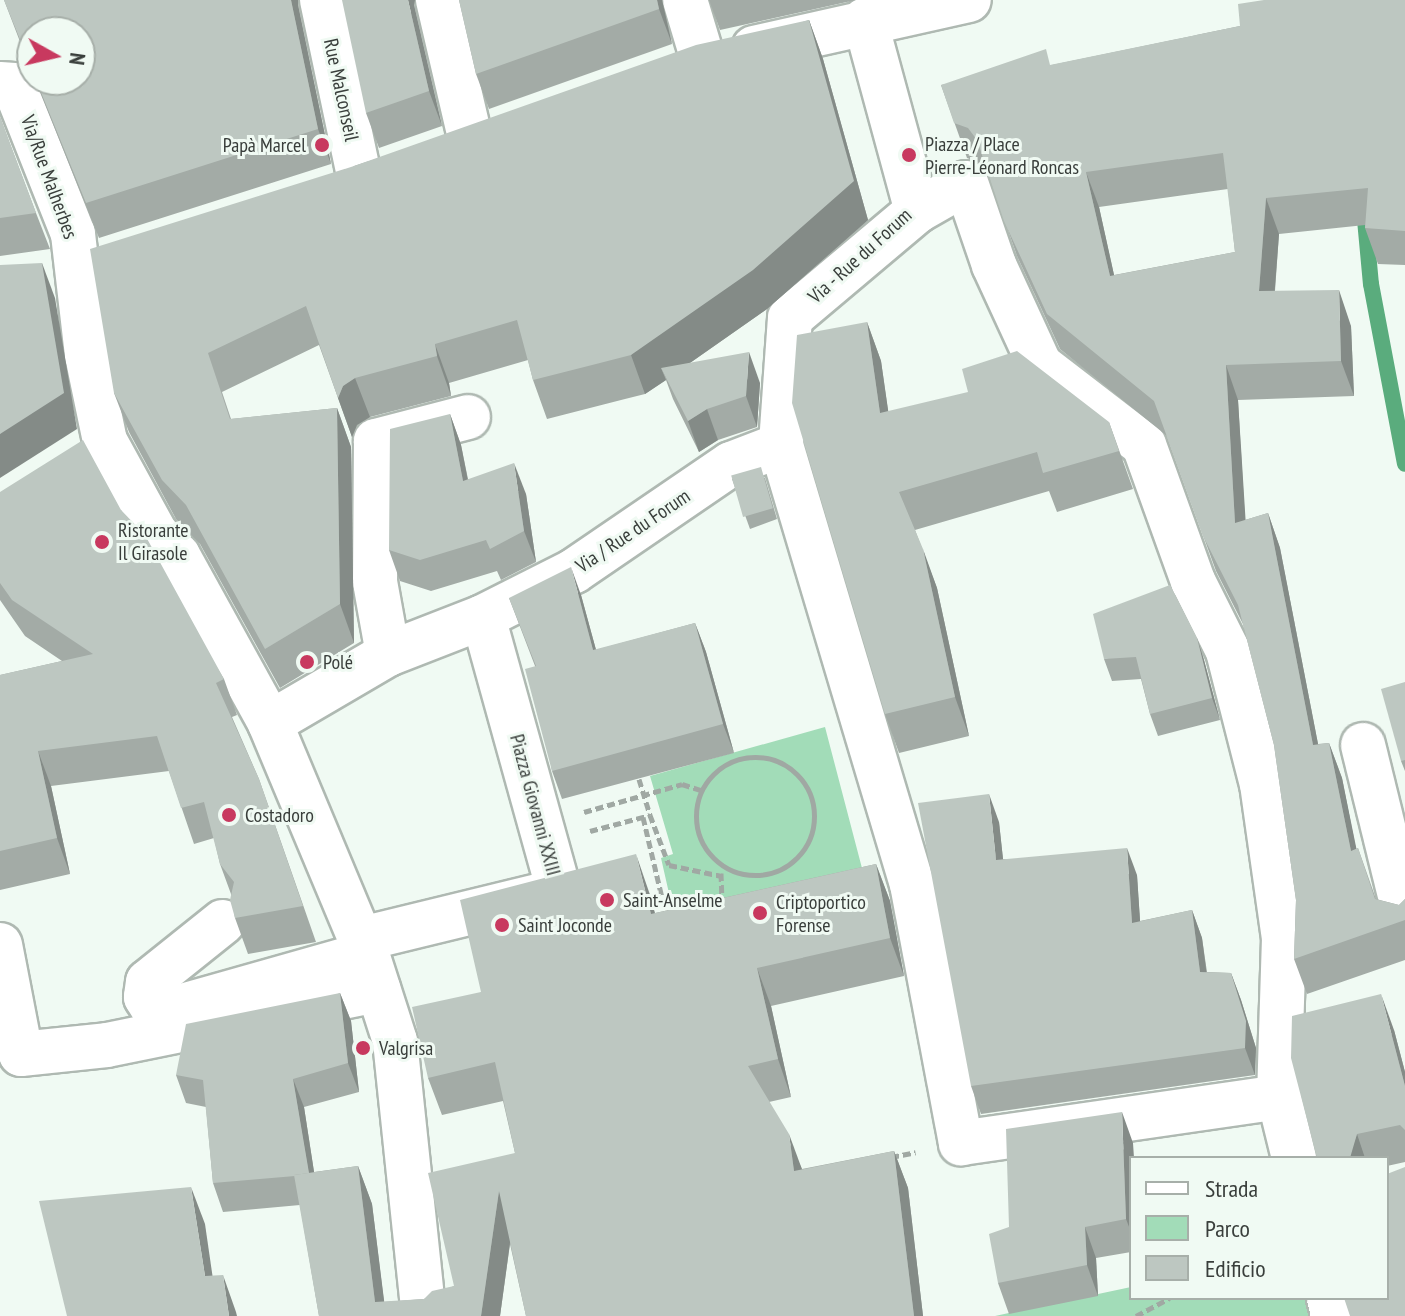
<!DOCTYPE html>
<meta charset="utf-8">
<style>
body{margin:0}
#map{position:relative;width:1405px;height:1316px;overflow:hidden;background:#f0faf3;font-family:"PT Sans Narrow",sans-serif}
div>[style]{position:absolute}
.green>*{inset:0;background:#a2dcb8}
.stream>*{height:16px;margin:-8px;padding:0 8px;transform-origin:8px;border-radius:8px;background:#5aac7d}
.path>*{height:5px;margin-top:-2.5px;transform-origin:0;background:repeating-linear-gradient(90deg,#a0a8a3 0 8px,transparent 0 12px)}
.path>.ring{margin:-2.5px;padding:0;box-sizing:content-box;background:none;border:5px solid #a0a8a3;border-radius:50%}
.roads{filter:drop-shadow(2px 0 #afb9b2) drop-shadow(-2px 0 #afb9b2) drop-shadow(0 2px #afb9b2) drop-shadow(0 -2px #afb9b2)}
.minor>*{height:44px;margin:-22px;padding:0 22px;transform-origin:22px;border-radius:22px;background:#fff}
.path-bridge>*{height:5px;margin-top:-2.5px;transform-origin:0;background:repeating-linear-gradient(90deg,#a0a8a3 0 8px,transparent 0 12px)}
.wall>*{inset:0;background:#a3aba6}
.shaded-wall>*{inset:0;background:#848b87}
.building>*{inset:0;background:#bdc7c1;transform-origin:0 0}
.dots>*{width:22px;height:22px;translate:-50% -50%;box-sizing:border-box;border:4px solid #f0faf3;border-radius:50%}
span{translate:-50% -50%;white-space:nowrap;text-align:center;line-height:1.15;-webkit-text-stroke:6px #f0faf3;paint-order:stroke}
.street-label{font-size:20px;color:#393e3b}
.poi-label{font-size:20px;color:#393e3b}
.left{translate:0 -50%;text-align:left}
.right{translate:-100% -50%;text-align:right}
.legend{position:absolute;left:1129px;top:1156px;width:260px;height:144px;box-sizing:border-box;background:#f0faf3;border:2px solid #a7afa9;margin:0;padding:10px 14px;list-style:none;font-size:24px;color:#393e3b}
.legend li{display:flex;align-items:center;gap:16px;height:40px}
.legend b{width:40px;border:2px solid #a7afa9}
.north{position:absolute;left:16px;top:16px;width:80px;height:80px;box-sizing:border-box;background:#f0faf3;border:2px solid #a7afa9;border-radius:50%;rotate:98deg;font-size:22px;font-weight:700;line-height:32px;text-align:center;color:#393e3b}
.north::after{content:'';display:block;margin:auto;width:28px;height:36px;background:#c8395f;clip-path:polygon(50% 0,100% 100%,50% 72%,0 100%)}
</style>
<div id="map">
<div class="green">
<i style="clip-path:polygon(825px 727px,863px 872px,673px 911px,661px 858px,673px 854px,650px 776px)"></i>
<i style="clip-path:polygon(1131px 1287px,1131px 1298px,1316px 1298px,1320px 1316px,995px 1316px)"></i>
</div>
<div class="stream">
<i style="left:1364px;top:209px;width:75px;rotate:84.7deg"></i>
<i style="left:1371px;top:284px;width:183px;rotate:79.3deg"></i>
</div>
<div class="path">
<i class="ring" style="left:696px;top:757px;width:113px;height:113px"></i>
<i style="left:584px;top:812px;width:102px;rotate:-15.9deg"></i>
<i style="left:682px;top:784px;width:20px;rotate:18deg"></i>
<i style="left:643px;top:817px;width:100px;rotate:76.7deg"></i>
<i style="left:590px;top:831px;width:62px;rotate:-14.9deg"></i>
<i style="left:650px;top:815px;width:53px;rotate:69.2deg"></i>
<i style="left:669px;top:865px;width:54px;rotate:11.7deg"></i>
<i style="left:721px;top:873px;width:30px;rotate:88deg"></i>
<i style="left:891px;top:1157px;width:25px;rotate:-11deg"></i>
<i style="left:1136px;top:1316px;width:38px;rotate:-28deg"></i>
</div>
<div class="roads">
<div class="minor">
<i style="left:322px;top:0;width:185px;rotate:78.1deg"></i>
<i style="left:438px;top:0;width:146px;rotate:76.9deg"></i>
<i style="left:685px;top:0;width:63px;rotate:73.3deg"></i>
<i style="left:865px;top:20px;width:198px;rotate:74.8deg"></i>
<i style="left:917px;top:211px;width:166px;rotate:139.9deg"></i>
<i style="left:790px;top:318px;width:127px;rotate:94.1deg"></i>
<i style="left:781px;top:445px;width:458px;rotate:73.4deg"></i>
<i style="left:912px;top:884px;width:264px;rotate:79.3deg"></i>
<i style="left:961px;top:1143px;width:321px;rotate:-8.2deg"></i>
<i style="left:754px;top:48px;width:220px;rotate:-12.6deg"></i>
<i style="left:0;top:84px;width:14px;rotate:4deg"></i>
<i style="left:14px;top:85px;width:160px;rotate:68.4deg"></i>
<i style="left:73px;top:234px;width:122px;rotate:83.4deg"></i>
<i style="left:87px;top:355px;width:88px;rotate:78.2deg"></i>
<i style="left:105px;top:441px;width:106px;rotate:61.3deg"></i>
<i style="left:156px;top:534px;width:31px;rotate:45deg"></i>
<i style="left:178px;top:556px;width:191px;rotate:61.1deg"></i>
<i style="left:270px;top:723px;width:254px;rotate:67.3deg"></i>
<i style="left:368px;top:957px;width:88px;rotate:72.2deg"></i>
<i style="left:395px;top:1041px;width:277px;rotate:84deg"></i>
<i style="left:917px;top:211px;width:56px;rotate:-29.7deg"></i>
<i style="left:966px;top:183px;width:87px;rotate:71.1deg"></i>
<i style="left:994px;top:265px;width:110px;rotate:65.3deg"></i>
<i style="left:1040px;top:365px;width:131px;rotate:37.6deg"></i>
<i style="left:1144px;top:445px;width:145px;rotate:70.2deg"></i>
<i style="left:1193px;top:581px;width:78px;rotate:63.4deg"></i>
<i style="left:1228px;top:651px;width:137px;rotate:75.7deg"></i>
<i style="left:1262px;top:784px;width:156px;rotate:81.9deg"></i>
<i style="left:1284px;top:938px;width:159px;rotate:91.8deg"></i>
<i style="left:1279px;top:1097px;width:63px;rotate:76.2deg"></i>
<i style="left:388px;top:654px;width:73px;rotate:-100.2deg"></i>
<i style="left:375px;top:582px;width:141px;rotate:-89.6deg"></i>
<i style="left:376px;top:441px;width:95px;rotate:-14.6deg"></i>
<i style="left:270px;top:723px;width:137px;rotate:-30.3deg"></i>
<i style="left:388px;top:654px;width:102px;rotate:-21.3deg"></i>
<i style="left:483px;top:617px;width:102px;rotate:-26.8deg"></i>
<i style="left:574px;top:571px;width:190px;rotate:-34.3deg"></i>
<i style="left:731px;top:464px;width:53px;rotate:-20.8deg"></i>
<i style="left:1363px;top:745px;width:176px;rotate:76.2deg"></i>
<i style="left:223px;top:922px;width:96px;rotate:141.3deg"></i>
<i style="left:148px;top:982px;width:15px;rotate:98deg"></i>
<i style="left:146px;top:997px;width:13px;rotate:58deg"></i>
<i style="left:153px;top:1008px;width:19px;rotate:3deg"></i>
<i style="left:172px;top:1009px;width:202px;rotate:-15.8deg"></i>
<i style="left:362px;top:939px;width:203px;rotate:-13.7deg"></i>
<i style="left:559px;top:891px;width:284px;rotate:-105.5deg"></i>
<i style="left:0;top:945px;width:111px;rotate:79.1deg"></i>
<i style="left:21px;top:1054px;width:86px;rotate:-6deg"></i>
<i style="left:107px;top:1045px;width:277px;rotate:-11.5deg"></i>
<i style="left:1329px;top:1298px;width:18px;rotate:77deg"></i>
</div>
</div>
<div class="path-bridge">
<i style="left:639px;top:779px;width:38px;rotate:73deg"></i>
</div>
<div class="wall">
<i style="clip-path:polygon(4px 0,298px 0,298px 5px,331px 164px,99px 238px,35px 80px,80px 80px,32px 32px,32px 73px)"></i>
<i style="clip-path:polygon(459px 0,662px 0,672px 44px,489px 109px,476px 74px)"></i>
<i style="clip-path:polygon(709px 0,856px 0,720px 30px)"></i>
<i style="clip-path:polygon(evenodd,1405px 0,1405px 265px,1378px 264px,1365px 228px,1365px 225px,1279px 234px,1275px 291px,1351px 326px,1354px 396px,1238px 400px,1245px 520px,1268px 513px,1280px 548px,1318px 744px,1329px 743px,1342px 778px,1356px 849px,1358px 848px,1376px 899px,1399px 905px,1405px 899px,1405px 960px,1307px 994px,1294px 959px,1296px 900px,1274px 745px,1243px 624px,1216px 571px,1167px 436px,1060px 349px,1017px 256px,988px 173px,980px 163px,967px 158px,941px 85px,1052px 65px,1240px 26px,1405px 0,1228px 189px,1235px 252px,1114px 275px,1099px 207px,1228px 189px)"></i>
<i style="clip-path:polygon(414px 5px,442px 126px,379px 148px,366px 113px)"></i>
<i style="clip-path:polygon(809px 20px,823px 59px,868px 220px,767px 309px,690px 363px,760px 383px,757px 427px,718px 440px,699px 452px,673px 399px,666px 380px,645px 394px,547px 419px,533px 380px,528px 360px,449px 383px,451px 396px,370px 417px,357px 425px,352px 437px,319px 345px,222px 392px,231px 419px,337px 408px,351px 447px,354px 643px,280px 688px,200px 544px,176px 519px,129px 432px,114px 393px,354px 166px)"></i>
<i style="clip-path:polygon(0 117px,36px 213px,50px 249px,0 256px)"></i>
<i style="clip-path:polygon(867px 322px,881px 361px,888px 411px,1109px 422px,1133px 489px,1057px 512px,1049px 491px,915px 530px,937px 588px,969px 736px,899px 753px,885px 714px)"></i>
<i style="clip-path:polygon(450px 414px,461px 445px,468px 479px,526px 494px,536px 562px,501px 580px,497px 571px,431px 591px,400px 581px,389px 550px)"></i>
<i style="clip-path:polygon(765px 478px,777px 519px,750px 529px,732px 479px)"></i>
<i style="clip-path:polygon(0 492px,121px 510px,224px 679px,237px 715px,232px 717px,259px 779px,316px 942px,248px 954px,235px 918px,231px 894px,220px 864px,214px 838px,194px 844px,169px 771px,51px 786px,70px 874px,0 890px,0 675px,62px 661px,25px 636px,0 600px)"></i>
<i style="clip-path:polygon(581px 595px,596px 650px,695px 623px,706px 652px,734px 753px,562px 799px,552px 771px,535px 666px,509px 598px)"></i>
<i style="clip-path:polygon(1197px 638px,1204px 660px,1220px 720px,1158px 736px,1150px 714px,1141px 679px,1112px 681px,1104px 659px)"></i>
<i style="clip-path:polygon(1405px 682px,1405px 771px,1401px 761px)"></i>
<i style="clip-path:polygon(999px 822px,1003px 859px,1137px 875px,1140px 921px,1192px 910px,1202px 938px,1207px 972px,1231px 973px,1241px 1000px,1256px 1048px,1255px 1075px,981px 1114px,971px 1086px)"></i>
<i style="clip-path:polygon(876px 864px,890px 901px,904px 976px,771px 1006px,791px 1097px,769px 1102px,802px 1169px,894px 1151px,908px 1188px,923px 1316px,526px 1316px,510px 1244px,500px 1316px,319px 1316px,300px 1205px,223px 1212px,213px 1183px,206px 1107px,186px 1103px,176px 1075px,340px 993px,351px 1021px,359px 1092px,304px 1107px,314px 1172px,358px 1166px,372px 1204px,384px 1302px,424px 1299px,454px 1286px,515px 1153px,503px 1101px,442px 1115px,428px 1078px,481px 992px,649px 892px,655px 913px)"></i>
<i style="clip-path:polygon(1394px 1030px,1405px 1072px,1405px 1162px,1387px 1166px,1387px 1158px,1317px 1158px)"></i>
<i style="clip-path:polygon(1133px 1143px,1131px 1158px,1131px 1252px,1096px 1258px,1098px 1296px,1009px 1314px,998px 1283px,1009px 1227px)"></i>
</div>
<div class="shaded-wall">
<i style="clip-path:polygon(291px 0,298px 0,298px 5px,331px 164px,318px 129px)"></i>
<i style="clip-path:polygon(408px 0,415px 0,414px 5px,442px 126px,429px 91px)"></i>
<i style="clip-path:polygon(657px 0,662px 0,672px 44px,659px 9px)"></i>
<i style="clip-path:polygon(809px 20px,823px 59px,868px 220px,767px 309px,667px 379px,661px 368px,666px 380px,645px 394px,631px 355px)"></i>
<i style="clip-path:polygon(1086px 172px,1099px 207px,1122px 311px,1110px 276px)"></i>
<i style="clip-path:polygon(1266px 198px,1279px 234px,1272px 326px,1259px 291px)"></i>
<i style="clip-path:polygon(42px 263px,55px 298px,77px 429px,0 478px,0 434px)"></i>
<i style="clip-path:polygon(1339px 290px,1351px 326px,1354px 396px,1341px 361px)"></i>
<i style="clip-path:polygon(867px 322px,881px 361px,894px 451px,880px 413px)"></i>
<i style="clip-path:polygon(435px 344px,449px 383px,451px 396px,437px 356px)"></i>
<i style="clip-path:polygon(749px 352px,760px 383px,757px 427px,746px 396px)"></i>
<i style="clip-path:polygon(1226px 365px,1238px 400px,1248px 558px,1235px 523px)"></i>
<i style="clip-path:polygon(355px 378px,370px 417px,357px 425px,352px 437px,338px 398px,343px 386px)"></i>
<i style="clip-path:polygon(337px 408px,351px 447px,354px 643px,340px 604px)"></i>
<i style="clip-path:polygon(707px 409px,718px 440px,699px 452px,688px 421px)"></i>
<i style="clip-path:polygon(450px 414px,461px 445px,474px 512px,463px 481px)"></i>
<i style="clip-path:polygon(514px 463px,526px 494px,536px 562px,524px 531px)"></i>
<i style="clip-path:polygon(1268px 513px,1280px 548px,1325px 780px,1313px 745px)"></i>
<i style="clip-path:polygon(923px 549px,937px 588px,969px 736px,955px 697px)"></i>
<i style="clip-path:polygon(571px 567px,581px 595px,604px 679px,593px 650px)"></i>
<i style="clip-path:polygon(695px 623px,706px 652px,734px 753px,723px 724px)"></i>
<i style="clip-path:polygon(1197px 638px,1204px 660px,1220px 720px,1212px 698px)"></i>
<i style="clip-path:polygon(1329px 743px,1342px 778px,1364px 886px,1351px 851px)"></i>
<i style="clip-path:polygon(38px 751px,51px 786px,70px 874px,57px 838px)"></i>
<i style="clip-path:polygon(989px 794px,999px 822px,1006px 887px,996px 860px)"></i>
<i style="clip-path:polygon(1127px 848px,1137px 875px,1142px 950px,1132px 923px)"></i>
<i style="clip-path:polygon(636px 854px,649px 892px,665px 951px,651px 914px)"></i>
<i style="clip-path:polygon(876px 864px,890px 901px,904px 976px,890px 938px)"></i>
<i style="clip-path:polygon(1192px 910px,1202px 938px,1210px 1000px,1200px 972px)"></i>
<i style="clip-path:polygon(757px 968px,771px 1006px,791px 1097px,778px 1059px)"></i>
<i style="clip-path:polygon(1231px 973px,1241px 1000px,1256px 1048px,1255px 1075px,1245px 1048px)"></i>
<i style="clip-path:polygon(340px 993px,351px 1021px,359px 1092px,348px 1063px)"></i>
<i style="clip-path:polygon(1381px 994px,1394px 1030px,1405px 1072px,1405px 1086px)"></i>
<i style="clip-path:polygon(293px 1079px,304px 1107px,319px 1204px,309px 1175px)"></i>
<i style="clip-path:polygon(1122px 1112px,1133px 1143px,1134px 1158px,1131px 1158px,1131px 1232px,1126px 1219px)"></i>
<i style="clip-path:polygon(789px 1134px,803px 1172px,794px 1171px)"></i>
<i style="clip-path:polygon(1357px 1134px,1365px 1158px,1350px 1158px,1349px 1157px)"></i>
<i style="clip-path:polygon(894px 1151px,908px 1188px,923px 1316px,914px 1316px)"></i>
<i style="clip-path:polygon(358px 1166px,372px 1204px,386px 1316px,375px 1302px)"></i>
<i style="clip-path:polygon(191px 1187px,205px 1224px,218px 1314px,205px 1276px)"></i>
<i style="clip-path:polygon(499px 1191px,512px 1228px,500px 1316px,481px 1316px)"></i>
<i style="clip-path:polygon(1085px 1227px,1096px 1258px,1098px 1296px,1087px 1265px)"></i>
<i style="clip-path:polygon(223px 1275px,236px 1312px,237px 1316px,229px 1316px)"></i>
</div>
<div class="building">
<i style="clip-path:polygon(4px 0,291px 0,318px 129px,86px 203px,36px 80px,80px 80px,80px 32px,32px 32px,32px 69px)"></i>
<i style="clip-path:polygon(342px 0,408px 0,429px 91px,366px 113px)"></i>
<i style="clip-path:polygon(459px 0,657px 0,659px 9px,476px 74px)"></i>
<i style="clip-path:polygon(evenodd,1264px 0,1405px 0,1405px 231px,1365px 228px,1368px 188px,1266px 198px,1259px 291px,1339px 290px,1341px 361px,1226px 365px,1235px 523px,1268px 513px,1313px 745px,1329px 743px,1351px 851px,1358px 848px,1375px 899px,1399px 905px,1405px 899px,1405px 920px,1294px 959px,1296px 900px,1274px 745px,1238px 605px,1203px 536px,1154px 401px,1047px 314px,1004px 221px,977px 140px,968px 128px,954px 123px,941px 85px,1046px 49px,1050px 65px,1240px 26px,1238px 4px,1264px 0,1223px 153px,1235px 252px,1110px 276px,1086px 172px,1223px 153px)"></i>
<i style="clip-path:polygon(809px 20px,854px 181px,753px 270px,631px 355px,533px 380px,517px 320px,435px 344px,437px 356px,355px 378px,343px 386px,338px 398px,306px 306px,208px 353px,230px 419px,337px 408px,340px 604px,265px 649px,186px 505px,162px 480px,114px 393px,90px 249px,354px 166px,696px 45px)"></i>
<i style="clip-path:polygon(0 117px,36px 213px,0 218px)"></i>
<i style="clip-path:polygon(42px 263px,64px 393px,0 434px,0 265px)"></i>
<i style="clip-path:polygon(867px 322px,880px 413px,968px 392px,962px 369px,1017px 351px,1109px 422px,1119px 451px,1043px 473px,1037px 452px,899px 492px,923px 549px,955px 697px,885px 714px,792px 403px,797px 335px)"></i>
<i style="clip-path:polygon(749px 352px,746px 396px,707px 409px,688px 421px,661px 368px)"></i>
<i style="clip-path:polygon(450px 414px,463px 481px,514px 463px,524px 531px,490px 549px,486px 540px,420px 560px,389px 550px,390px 429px)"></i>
<i style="clip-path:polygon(83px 440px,121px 510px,145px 535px,224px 679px,216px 683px,259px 779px,303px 906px,235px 918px,230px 900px,234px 882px,220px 864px,204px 802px,181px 808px,157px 736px,38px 751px,57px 838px,0 851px,0 675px,93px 654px,12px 600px,0 583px,0 492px)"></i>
<i style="left:761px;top:467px;width:43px;height:31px;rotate:74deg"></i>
<i style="clip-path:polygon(571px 567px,593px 650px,695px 623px,723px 724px,552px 771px,525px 669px,536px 666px,509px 598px)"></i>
<i style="clip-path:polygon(1170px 585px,1197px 638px,1212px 698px,1150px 714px,1136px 657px,1104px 659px,1093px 614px)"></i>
<i style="clip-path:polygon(1405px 682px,1405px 760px,1401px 761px,1381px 689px)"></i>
<i style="clip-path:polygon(989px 794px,996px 860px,1127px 848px,1132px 923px,1192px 910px,1200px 972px,1231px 973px,1246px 1021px,1245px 1048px,971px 1086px,918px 803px)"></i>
<i style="clip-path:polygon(636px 854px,651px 914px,876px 864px,890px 938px,757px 968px,778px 1059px,748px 1066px,789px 1134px,794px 1171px,894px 1151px,914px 1316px,526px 1316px,499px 1191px,481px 1316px,319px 1316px,294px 1175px,358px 1166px,375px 1302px,424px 1299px,432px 1291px,454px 1286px,428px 1173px,515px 1153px,495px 1062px,428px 1078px,412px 1007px,481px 992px,460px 900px)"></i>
<i style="clip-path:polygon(340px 993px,348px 1063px,293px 1079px,309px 1173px,294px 1175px,295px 1176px,213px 1183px,203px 1080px,176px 1075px,186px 1024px)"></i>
<i style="clip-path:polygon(1381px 994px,1405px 1086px,1405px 1130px,1400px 1125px,1357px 1134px,1350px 1158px,1317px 1158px,1291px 1058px,1292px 1016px)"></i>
<i style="clip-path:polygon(1122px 1112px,1126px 1219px,1085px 1227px,1087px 1265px,998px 1283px,989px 1234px,1009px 1227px,1006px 1129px)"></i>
<i style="clip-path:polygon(1405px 1167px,1405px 1316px,1350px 1316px,1344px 1298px,1387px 1298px,1387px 1174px)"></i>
<i style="clip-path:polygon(191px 1187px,205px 1276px,223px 1275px,229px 1316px,67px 1316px,39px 1201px)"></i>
</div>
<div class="dots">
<i style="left:322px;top:145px;background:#c8395f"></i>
<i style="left:909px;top:155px;background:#c8395f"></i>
<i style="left:102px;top:542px;background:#c8395f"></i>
<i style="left:307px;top:662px;background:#c8395f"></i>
<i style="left:229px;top:815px;background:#c8395f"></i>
<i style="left:607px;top:900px;background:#c8395f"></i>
<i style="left:760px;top:913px;background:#c8395f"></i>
<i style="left:502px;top:925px;background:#c8395f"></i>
<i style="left:363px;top:1048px;background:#c8395f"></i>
</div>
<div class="street-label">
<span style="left:341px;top:90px;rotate:78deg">Rue Malconseil</span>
<span style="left:49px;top:177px;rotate:70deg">Via/Rue Malherbes</span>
<span style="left:860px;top:256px;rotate:-42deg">Via - Rue du Forum</span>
<span style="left:633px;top:531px;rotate:-34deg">Via / Rue du Forum</span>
<span style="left:535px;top:805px;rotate:75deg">Piazza Giovanni XXIII</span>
</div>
<div class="poi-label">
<span class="left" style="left:925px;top:156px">Piazza / Place<br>Pierre-Léonard Roncas</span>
<span class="right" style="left:306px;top:145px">Papà Marcel</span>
<span class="left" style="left:118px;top:542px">Ristorante<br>Il Girasole</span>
<span class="left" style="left:323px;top:662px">Polé</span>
<span class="left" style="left:245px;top:815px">Costadoro</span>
<span class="left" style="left:623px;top:900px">Saint-Anselme</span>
<span class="left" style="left:776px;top:914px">Criptoportico<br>Forense</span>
<span class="left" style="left:518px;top:925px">Saint Joconde</span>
<span class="left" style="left:379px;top:1048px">Valgrisa</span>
</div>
<ul class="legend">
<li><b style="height:10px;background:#fff"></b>Strada</li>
<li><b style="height:22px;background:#a2dcb8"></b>Parco</li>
<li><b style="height:22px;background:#bdc7c1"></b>Edificio</li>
</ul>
<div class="north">N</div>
</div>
